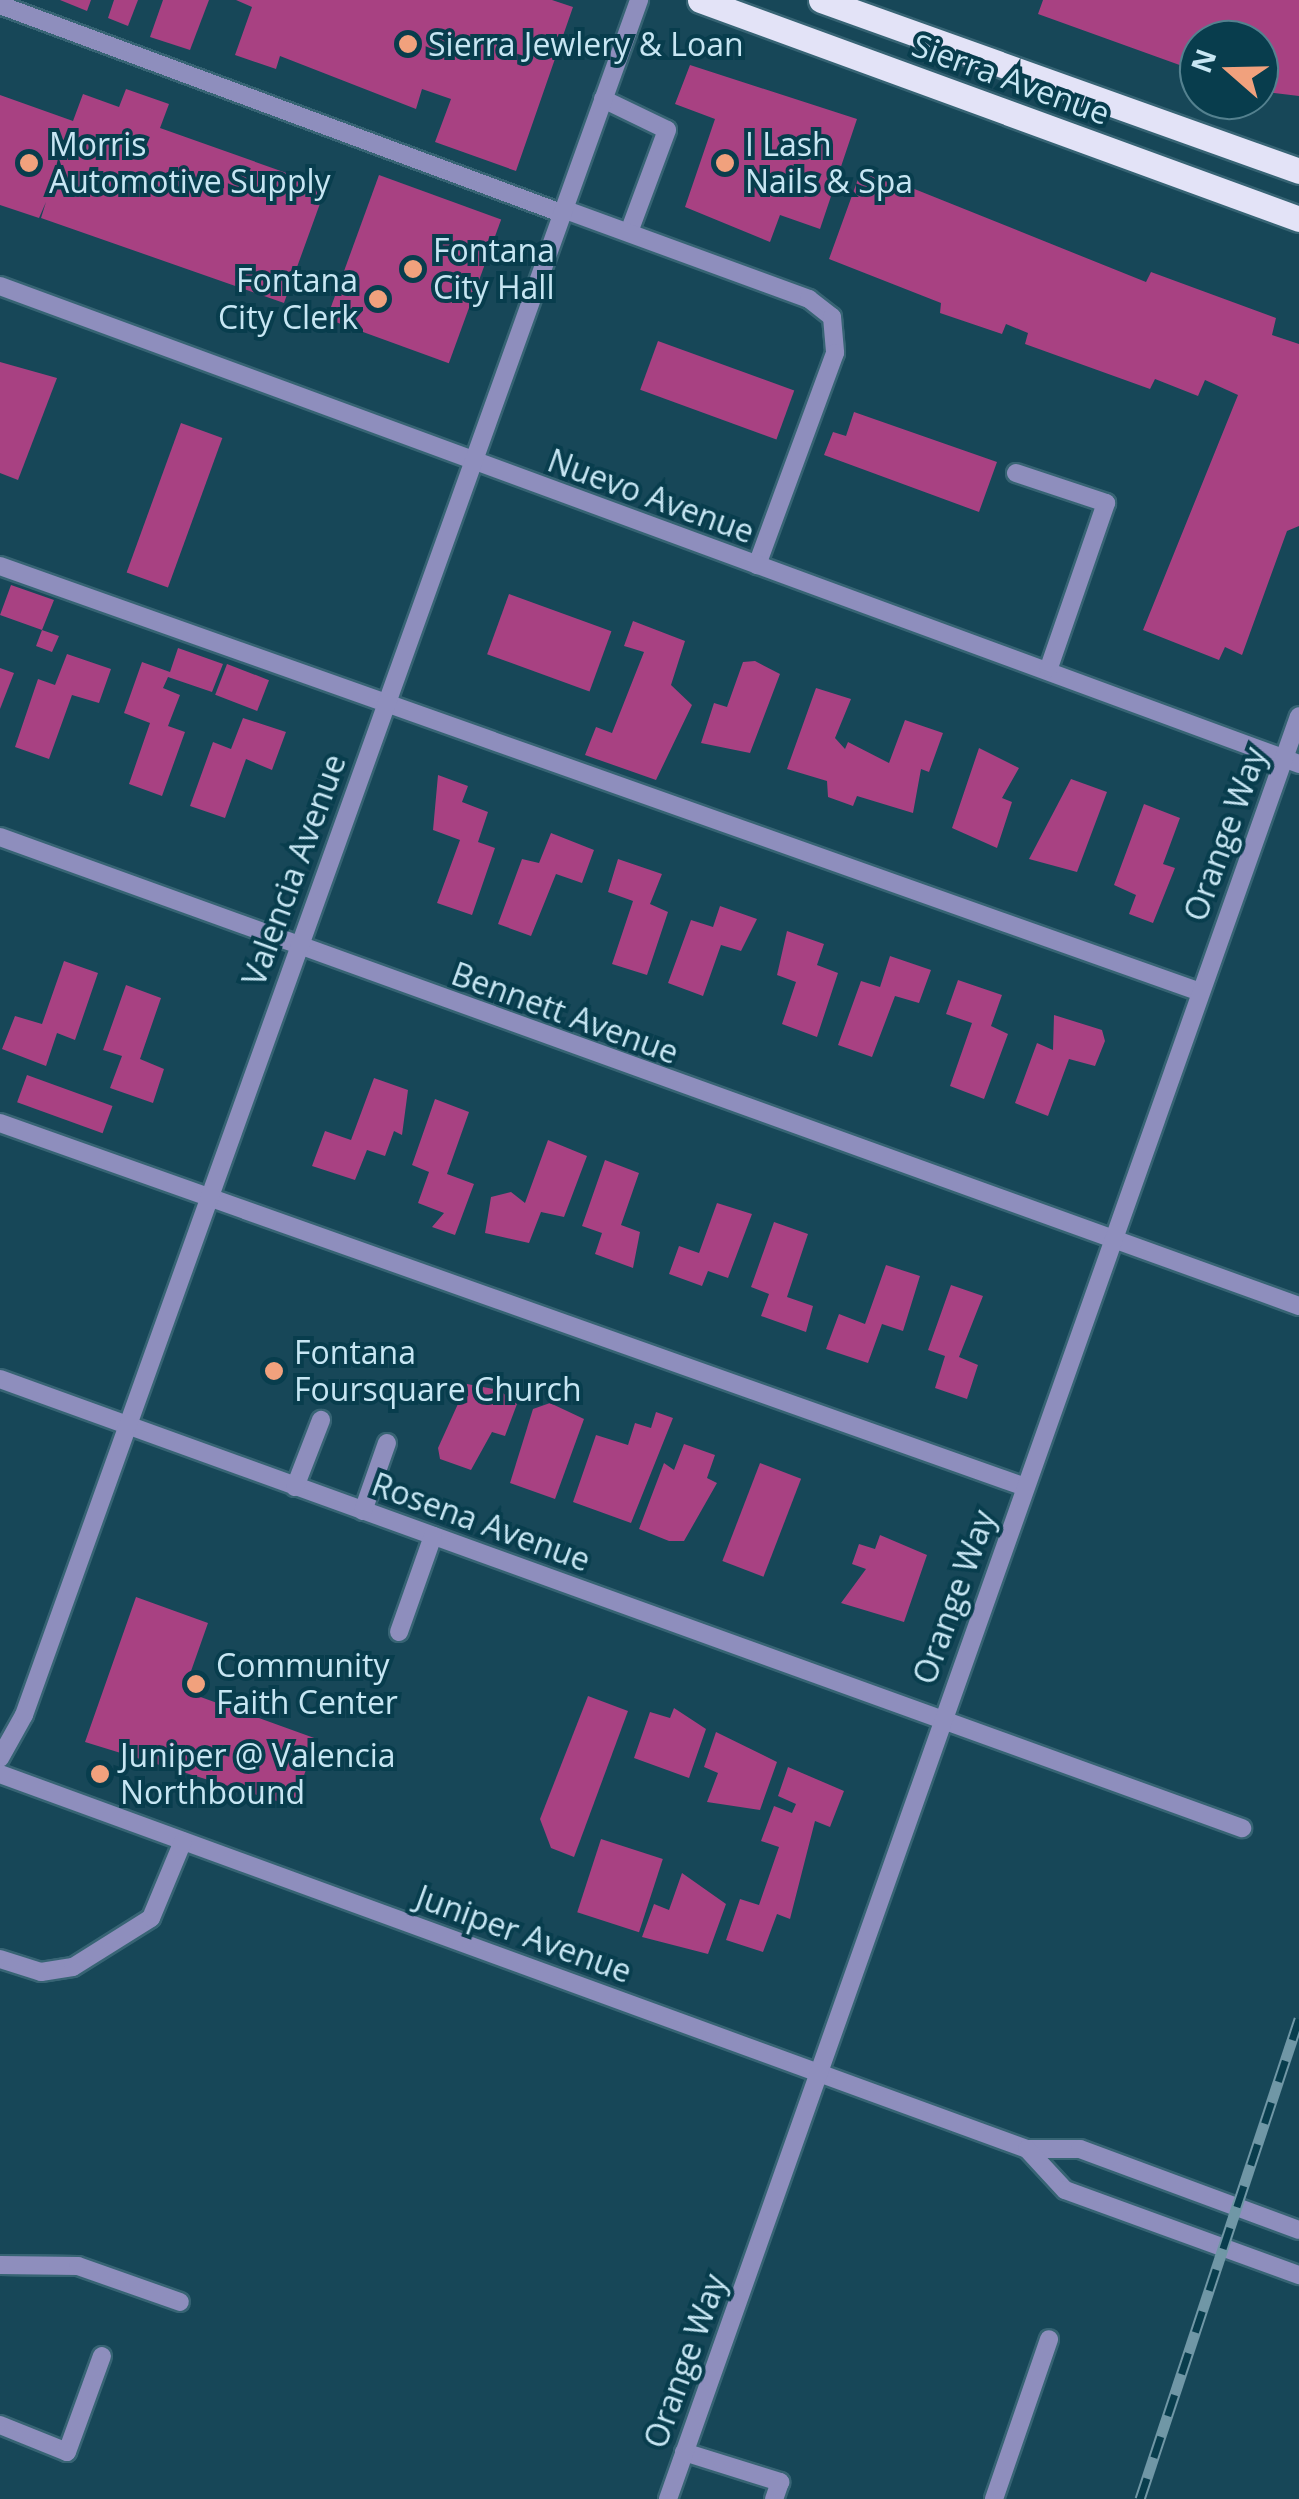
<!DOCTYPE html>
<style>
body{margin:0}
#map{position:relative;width:1299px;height:2499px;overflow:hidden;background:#174758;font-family:"Open Sans",sans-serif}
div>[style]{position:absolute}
.building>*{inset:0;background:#a84182;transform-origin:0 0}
.roads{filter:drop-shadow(2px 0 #376474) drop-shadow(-2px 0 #376474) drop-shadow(0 2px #376474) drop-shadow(0 -2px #376474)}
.minor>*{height:18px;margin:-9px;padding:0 9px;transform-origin:9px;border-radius:9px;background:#8e8ebd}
.major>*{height:25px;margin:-12.5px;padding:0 12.5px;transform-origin:12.5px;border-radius:12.5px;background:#e3e3f7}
.rail>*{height:11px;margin-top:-5.5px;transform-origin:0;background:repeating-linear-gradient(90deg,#083d4d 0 22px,#7097a6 0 44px);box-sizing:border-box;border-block:2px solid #7097a6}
.dots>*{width:28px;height:28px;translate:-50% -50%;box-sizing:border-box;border:5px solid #083d4d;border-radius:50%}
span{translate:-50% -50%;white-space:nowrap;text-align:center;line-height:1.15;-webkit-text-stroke:8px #083d4d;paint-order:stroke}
.poi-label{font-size:32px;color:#c7e6f3}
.left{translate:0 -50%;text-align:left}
.right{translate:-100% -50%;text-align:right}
.street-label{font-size:32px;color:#c7e6f3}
.north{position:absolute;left:1179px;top:20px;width:100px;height:100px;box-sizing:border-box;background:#083d4d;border:2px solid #54818f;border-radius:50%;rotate:290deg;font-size:28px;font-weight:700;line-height:40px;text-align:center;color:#c7e6f3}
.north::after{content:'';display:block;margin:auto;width:35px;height:45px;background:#f1a17d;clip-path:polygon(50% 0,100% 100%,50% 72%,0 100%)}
</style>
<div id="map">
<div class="building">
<i style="clip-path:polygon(60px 0,91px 0,87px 11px)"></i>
<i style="clip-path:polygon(114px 0,138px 0,128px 26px,108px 18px)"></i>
<i style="clip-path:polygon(163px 0,209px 0,190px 50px,150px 37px)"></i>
<i style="clip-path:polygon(236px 0,552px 0,573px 7px,516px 171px,435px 142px,451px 99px,422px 89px,416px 109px,280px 56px,276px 69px,235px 55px,252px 7px)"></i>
<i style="clip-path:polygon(1043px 0,1299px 0,1299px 96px,1259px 91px,1259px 40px,1199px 40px,1199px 72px,1038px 14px)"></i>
<i style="clip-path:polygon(690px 65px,857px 119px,820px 229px,780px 215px,770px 242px,685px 207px,715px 119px,675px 104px)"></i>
<i style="clip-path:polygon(126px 89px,169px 104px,160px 128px,326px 187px,284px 303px,41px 218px,46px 202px,39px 218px,0 205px,0 95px,73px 121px,83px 94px,119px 107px)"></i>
<i style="clip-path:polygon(862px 168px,1146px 282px,1151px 272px,1276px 318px,1272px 335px,1299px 344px,1299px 526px,1287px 531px,1242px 655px,1225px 647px,1219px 660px,1143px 630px,1238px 395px,1205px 380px,1198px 396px,1155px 379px,1150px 389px,1025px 344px,1028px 333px,1006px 324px,1002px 334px,940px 313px,941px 303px,829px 259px)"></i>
<i style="left:379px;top:175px;width:130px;height:153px;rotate:20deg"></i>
<i style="left:658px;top:341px;width:145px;height:52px;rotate:20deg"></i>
<i style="clip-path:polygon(0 362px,57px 378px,18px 480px,0 473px)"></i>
<i style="clip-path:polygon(854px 412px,997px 462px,979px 512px,824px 455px,833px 432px,846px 436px)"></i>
<i style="left:181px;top:423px;width:44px;height:159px;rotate:20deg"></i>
<i style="clip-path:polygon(11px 585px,54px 600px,42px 630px,59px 636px,52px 652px,36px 646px,42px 630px,0 615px)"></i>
<i style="left:509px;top:594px;width:109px;height:64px;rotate:20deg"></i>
<i style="clip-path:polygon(633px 621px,685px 641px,671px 685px,692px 705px,656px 780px,585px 755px,596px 727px,612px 733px,644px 652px,624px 646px)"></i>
<i style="clip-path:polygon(178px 648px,223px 664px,212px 692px,168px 677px,163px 688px,180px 695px,168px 726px,185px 732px,162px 796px,129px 784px,150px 723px,124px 713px,142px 662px,170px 672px)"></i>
<i style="clip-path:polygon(67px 654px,111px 669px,99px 703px,72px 695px,49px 759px,15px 747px,38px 679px,55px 685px)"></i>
<i style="clip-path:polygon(755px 661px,780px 674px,750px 753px,701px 743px,714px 703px,727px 707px,743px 662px)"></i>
<i style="left:227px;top:664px;width:45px;height:33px;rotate:21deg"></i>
<i style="clip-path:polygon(0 668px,14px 673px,0 709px)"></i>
<i style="clip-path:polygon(816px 688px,851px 699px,835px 738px,845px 749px,848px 742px,889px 763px,905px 720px,943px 733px,929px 772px,921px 769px,913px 813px,857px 796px,853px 806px,828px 797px,827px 781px,787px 769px)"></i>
<i style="clip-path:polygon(243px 718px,286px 732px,272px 770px,246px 759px,225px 818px,190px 806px,213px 742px,231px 749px)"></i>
<i style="clip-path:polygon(979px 748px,1019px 768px,1002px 798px,1012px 802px,997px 848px,952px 828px)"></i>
<i style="clip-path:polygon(438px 775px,468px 786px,462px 802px,488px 812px,478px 842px,495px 848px,472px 915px,437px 903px,460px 840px,433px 830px)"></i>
<i style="clip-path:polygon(1071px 779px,1107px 792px,1077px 872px,1029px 859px)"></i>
<i style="clip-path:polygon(1144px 804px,1180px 818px,1163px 864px,1175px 868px,1153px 923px,1129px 914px,1136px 895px,1114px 885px)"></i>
<i style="clip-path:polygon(551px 833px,594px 850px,582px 883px,556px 874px,531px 936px,498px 924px,522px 859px,539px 863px)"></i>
<i style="clip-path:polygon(618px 859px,662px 874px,650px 904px,668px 912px,647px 975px,612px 964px,633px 901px,608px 892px)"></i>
<i style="clip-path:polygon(720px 906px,757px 919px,741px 951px,721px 945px,703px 996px,668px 983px,691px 920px,713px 927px)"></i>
<i style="clip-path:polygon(787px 931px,824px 944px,817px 965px,838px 973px,817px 1037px,782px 1024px,796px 982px,777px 975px)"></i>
<i style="clip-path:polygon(890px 956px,931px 970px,919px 1003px,895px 996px,872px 1057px,838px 1045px,861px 981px,880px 987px)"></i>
<i style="clip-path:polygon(64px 961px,98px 973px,75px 1040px,57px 1033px,46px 1066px,2px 1049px,15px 1016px,42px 1024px)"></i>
<i style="clip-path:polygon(958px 980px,1002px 995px,991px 1026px,1008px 1034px,984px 1099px,950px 1086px,972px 1023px,946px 1014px)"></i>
<i style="clip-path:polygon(126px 985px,161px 998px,140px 1059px,164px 1069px,153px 1103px,110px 1088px,122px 1056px,103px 1050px)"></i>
<i style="clip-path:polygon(1054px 1015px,1102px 1030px,1105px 1041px,1095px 1066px,1069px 1059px,1048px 1116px,1015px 1103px,1037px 1043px,1053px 1050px)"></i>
<i style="left:27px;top:1075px;width:91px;height:29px;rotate:20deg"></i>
<i style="clip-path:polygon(374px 1078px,408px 1090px,402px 1135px,394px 1131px,385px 1156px,367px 1150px,355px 1180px,312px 1166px,325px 1131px,351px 1140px)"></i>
<i style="clip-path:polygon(435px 1099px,469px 1112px,447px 1174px,474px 1184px,455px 1235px,432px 1227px,444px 1213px,418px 1203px,429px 1172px,412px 1165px)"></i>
<i style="clip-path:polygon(548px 1140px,587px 1156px,564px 1217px,541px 1212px,529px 1243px,485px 1233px,491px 1197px,511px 1192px,525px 1203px)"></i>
<i style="clip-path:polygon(605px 1160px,639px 1173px,621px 1225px,640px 1232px,633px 1268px,595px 1254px,602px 1233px,582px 1226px)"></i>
<i style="clip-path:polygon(717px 1203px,752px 1214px,728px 1278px,708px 1271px,702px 1286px,669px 1274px,679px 1246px,699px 1253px)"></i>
<i style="clip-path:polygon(774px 1222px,808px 1234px,787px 1297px,813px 1306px,806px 1332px,761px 1316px,769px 1294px,751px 1287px)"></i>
<i style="clip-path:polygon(886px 1265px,920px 1276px,903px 1331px,882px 1324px,868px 1363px,826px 1349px,839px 1314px,865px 1324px)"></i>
<i style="clip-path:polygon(951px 1285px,983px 1296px,959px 1357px,978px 1365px,967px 1399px,935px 1388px,945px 1356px,928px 1350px)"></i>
<i style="clip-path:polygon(467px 1384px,499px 1390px,517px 1404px,505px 1436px,492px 1432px,471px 1470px,440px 1459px,438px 1448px)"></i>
<i style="clip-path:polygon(550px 1403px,584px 1419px,555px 1499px,510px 1483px,533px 1409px)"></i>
<i style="clip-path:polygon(656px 1412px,673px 1418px,631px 1523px,573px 1502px,596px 1435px,628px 1445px,635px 1423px,651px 1428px)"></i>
<i style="clip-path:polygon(684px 1444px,715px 1455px,707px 1478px,717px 1483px,684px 1541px,669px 1541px,639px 1529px,664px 1463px,674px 1470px)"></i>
<i style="left:760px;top:1463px;width:44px;height:105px;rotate:21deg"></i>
<i style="clip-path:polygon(880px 1535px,927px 1555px,904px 1622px,841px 1603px,866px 1569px,852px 1564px,859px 1544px,875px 1549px)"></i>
<i style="clip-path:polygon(136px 1597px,208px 1623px,184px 1691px,317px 1739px,293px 1806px,85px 1742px)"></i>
<i style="clip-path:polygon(588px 1696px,628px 1711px,574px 1857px,551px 1848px,540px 1819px)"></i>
<i style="clip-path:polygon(674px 1708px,706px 1729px,689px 1778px,634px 1758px,650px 1712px,670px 1718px)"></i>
<i style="clip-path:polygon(716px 1732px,777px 1762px,760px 1810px,707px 1802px,718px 1773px,704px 1767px)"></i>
<i style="clip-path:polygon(788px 1767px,844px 1791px,830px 1827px,815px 1821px,790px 1919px,777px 1914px,763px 1952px,726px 1940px,740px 1899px,759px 1905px,779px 1847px,761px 1841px,774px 1806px,792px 1813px,796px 1804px,778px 1796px)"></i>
<i style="left:601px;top:1839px;width:65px;height:77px;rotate:18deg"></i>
<i style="clip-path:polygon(682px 1873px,726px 1904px,708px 1954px,642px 1937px,654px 1904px,669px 1910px)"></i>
</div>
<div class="roads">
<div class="minor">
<i style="left:0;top:5px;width:598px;rotate:20.34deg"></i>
<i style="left:603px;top:99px;width:71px;rotate:25.8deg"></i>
<i style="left:667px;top:130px;width:109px;rotate:110.4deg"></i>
<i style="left:563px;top:209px;width:262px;rotate:20.1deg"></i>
<i style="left:809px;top:299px;width:29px;rotate:38deg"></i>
<i style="left:832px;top:317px;width:36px;rotate:85deg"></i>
<i style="left:835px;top:353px;width:226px;rotate:110.2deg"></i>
<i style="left:0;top:286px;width:1384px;rotate:20.2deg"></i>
<i style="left:1016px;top:473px;width:95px;rotate:18.4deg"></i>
<i style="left:1106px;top:503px;width:175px;rotate:109.1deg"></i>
<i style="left:0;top:566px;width:1273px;rotate:19.54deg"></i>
<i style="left:0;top:837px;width:1381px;rotate:19.85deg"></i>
<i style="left:0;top:1123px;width:1088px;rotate:19.55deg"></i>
<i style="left:0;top:1379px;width:1321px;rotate:19.88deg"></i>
<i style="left:295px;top:1487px;width:72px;rotate:-68.8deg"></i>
<i style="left:363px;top:1511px;width:72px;rotate:-70.6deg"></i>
<i style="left:399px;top:1632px;width:102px;rotate:-70.5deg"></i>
<i style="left:0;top:1758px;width:49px;rotate:-60.8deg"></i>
<i style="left:24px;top:1715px;width:1822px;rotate:-70.27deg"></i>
<i style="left:0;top:1774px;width:1093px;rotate:20.06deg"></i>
<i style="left:1027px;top:2149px;width:53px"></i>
<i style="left:1080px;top:2149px;width:233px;rotate:20.3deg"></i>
<i style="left:0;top:1959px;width:43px;rotate:17.6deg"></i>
<i style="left:41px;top:1972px;width:32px;rotate:-9deg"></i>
<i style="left:73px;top:1967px;width:92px;rotate:-32.1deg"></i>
<i style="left:151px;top:1918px;width:83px;rotate:-67.4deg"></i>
<i style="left:1027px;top:2149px;width:56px;rotate:47.2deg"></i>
<i style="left:1065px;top:2190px;width:249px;rotate:20deg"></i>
<i style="left:0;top:2265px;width:78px;rotate:0.7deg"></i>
<i style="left:78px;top:2266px;width:108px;rotate:19.4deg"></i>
<i style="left:0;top:2425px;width:72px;rotate:21.9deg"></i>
<i style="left:67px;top:2452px;width:102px;rotate:-70deg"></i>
<i style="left:684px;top:2452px;width:101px;rotate:17.4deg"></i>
<i style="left:780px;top:2482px;width:18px;rotate:109deg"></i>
<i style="left:668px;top:2499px;width:1891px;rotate:-70.51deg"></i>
<i style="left:994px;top:2499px;width:169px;rotate:-71deg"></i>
</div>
<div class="major">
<i style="left:700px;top:0;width:638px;rotate:20.08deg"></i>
<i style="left:821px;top:0;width:508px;rotate:19.68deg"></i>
</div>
</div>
<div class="rail">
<i style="left:1140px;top:2499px;width:506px;rotate:-71.67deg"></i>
</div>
<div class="dots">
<i style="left:408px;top:44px;background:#f1a17d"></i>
<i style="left:29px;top:163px;background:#f1a17d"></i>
<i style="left:725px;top:163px;background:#f1a17d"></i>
<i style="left:413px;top:269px;background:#f1a17d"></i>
<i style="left:378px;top:299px;background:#f1a17d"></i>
<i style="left:274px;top:1371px;background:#f1a17d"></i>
<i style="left:196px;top:1684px;background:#f1a17d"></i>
<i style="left:100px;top:1774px;background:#f1a17d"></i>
</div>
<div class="poi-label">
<span class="left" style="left:428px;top:44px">Sierra Jewlery &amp; Loan</span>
<span class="left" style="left:49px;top:163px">Morris<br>Automotive Supply</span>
<span class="left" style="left:745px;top:163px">I Lash<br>Nails &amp; Spa</span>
<span class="left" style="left:433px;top:269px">Fontana<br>City Hall</span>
<span class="right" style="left:358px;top:299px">Fontana<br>City Clerk</span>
<span class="left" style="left:294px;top:1371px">Fontana<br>Foursquare Church</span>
<span class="left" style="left:216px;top:1684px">Community<br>Faith Center</span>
<span class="left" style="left:120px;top:1774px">Juniper @ Valencia<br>Northbound</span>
</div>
<div class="street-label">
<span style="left:1011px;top:79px;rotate:20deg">Sierra Avenue</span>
<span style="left:651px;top:496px;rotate:20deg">Nuevo Avenue</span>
<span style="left:1225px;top:834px;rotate:-70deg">Orange Way</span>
<span style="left:294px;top:870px;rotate:-70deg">Valencia Avenue</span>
<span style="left:565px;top:1013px;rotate:20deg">Bennett Avenue</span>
<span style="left:481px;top:1522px;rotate:20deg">Rosena Avenue</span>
<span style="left:954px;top:1597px;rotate:-70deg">Orange Way</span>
<span style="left:524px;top:1934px;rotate:20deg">Juniper Avenue</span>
<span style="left:685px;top:2361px;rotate:-70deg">Orange Way</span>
</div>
<div class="north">N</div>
</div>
